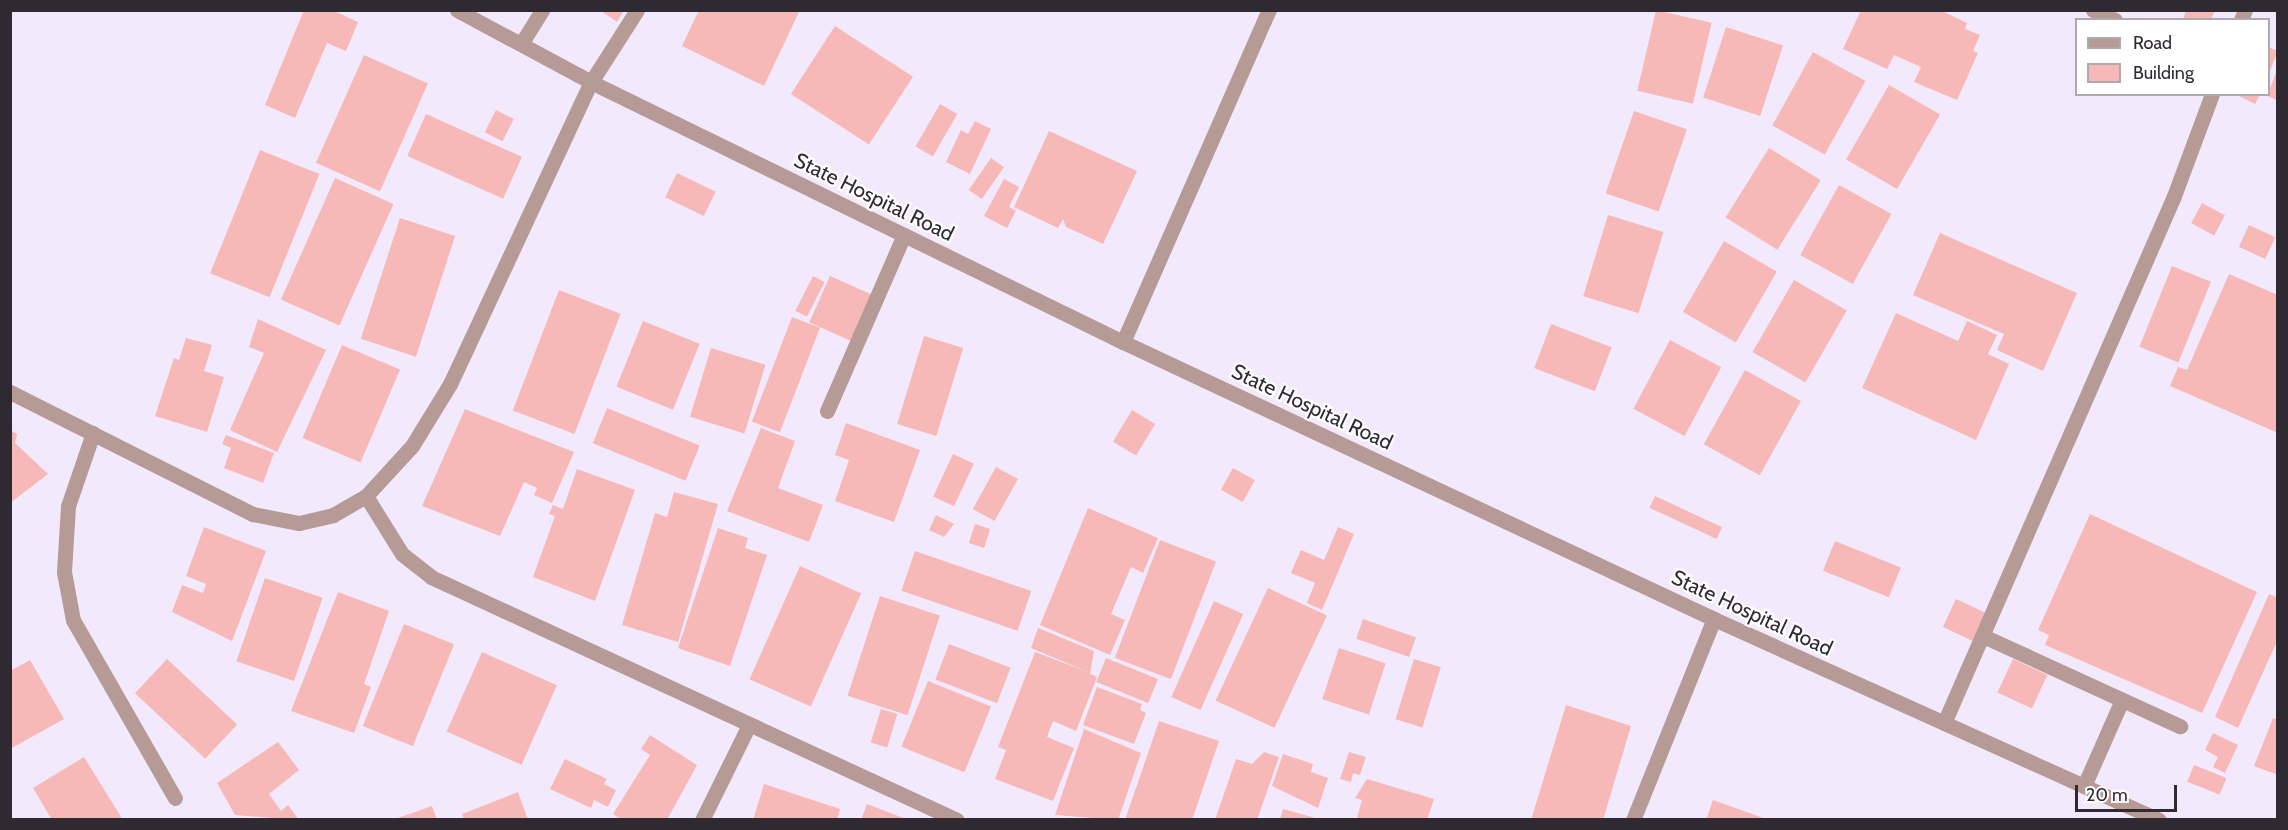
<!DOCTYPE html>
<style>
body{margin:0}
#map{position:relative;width:2288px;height:830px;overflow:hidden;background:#f3e9fc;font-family:Cabin,sans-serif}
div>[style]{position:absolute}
.building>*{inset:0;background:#f7b9b7;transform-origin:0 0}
.minor>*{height:15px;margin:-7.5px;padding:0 7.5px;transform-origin:7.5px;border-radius:7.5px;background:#b59a96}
span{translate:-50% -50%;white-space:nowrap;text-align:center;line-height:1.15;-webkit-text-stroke:4.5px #fff;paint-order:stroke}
.street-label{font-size:21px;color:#2f2a32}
.frame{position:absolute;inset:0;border:12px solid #2f2a32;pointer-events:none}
.legend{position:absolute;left:2075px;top:18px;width:195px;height:78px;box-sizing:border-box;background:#fff;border:2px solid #acaaad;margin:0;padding:8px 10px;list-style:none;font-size:18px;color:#2f2a32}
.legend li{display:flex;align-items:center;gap:12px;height:30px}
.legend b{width:30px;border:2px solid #acaaad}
.scale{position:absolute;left:2075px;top:785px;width:102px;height:27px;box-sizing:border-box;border:3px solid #2f2a32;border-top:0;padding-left:8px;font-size:18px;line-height:21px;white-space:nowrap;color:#2f2a32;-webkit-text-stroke:4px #fff;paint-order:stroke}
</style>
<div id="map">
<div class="building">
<i style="clip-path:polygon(304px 10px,332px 10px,358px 22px,346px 51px,327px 43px,295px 118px,265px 105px)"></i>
<i style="clip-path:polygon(600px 10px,624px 10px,617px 22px)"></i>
<i style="clip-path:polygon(699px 10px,800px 10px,764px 86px,682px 46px)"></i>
<i style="left:1656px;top:10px;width:57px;height:83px;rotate:13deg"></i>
<i style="clip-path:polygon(1861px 10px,1940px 10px,1967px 23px,1965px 29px,1980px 35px,1973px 51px,1978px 53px,1957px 100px,1914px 82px,1921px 67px,1894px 55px,1887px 69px,1843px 49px)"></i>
<i style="clip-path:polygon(2186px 10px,2215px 10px,2211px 20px,2183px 20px)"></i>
<i style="left:835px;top:26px;width:93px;height:81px;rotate:33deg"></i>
<i style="left:1726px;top:27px;width:60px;height:74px;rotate:18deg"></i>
<i style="clip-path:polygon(2268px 47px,2278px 51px,2268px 76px)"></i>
<i style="left:1813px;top:52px;width:60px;height:84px;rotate:29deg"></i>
<i style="left:364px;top:55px;width:70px;height:118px;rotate:24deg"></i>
<i style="clip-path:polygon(2278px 67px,2278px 101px,2264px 94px,2268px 94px)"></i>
<i style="left:1889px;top:85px;width:59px;height:86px;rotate:30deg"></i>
<i style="clip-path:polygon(2235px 94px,2260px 94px,2255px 104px)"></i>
<i style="left:940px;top:104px;width:20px;height:49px;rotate:30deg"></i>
<i style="left:496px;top:110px;width:20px;height:25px;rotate:27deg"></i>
<i style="left:1634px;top:111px;width:56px;height:87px;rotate:19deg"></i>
<i style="left:426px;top:114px;width:105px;height:46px;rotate:24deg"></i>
<i style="clip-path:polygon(975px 121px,991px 129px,970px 174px,946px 162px,961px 130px,968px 134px)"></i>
<i style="clip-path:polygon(1049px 131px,1137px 171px,1103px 244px,1066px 227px,1063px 219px,1058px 228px,1014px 207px)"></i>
<i style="left:1769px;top:148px;width:61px;height:82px;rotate:32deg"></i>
<i style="left:260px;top:150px;width:64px;height:133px;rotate:22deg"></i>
<i style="left:991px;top:158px;width:16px;height:39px;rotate:35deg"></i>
<i style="left:677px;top:173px;width:43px;height:27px;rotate:26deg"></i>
<i style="left:335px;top:178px;width:64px;height:133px;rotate:24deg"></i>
<i style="clip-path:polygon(1004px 179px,1019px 187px,1009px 207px,1016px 211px,1007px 228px,984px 216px)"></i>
<i style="left:1839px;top:185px;width:60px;height:80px;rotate:29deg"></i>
<i style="left:2202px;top:203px;width:26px;height:23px;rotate:28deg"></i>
<i style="left:1608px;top:215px;width:58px;height:85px;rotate:17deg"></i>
<i style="left:400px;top:218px;width:58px;height:127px;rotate:18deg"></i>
<i style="left:2249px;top:225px;width:29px;height:24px;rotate:25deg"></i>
<i style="clip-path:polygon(1940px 233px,2077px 293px,2043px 371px,1997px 350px,2004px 334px,1913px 295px)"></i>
<i style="left:1724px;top:241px;width:61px;height:82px;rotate:30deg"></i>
<i style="left:2172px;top:266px;width:42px;height:87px;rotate:22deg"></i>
<i style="clip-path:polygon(2229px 274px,2278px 295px,2278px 433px,2170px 386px,2178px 367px,2187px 370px)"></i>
<i style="left:813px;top:276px;width:13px;height:39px;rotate:27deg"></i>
<i style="left:830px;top:276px;width:48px;height:51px;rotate:24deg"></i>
<i style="left:1794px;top:280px;width:61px;height:83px;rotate:30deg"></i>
<i style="left:559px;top:290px;width:66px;height:129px;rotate:21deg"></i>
<i style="clip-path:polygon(1896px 313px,1958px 341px,1967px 321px,1997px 335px,1988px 354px,2009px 364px,1976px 440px,1862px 388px)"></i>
<i style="left:792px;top:317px;width:30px;height:112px;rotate:21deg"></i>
<i style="clip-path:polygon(258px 319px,326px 350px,277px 452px,230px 430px,264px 353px,249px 347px)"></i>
<i style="left:643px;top:321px;width:61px;height:71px;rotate:22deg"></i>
<i style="left:1551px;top:324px;width:65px;height:47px;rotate:21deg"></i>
<i style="left:924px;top:336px;width:41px;height:92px;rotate:17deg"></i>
<i style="clip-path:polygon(186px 338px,212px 345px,204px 371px,224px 377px,207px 432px,155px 416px,174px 358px,179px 360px)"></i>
<i style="left:1670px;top:340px;width:58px;height:78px;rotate:28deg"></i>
<i style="left:342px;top:345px;width:63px;height:101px;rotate:23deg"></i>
<i style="left:711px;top:348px;width:57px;height:72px;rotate:17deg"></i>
<i style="left:1745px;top:370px;width:64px;height:85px;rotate:29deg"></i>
<i style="left:607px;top:408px;width:100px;height:38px;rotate:22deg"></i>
<i style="clip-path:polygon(465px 409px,574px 452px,552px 503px,534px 495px,537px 488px,524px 482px,500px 536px,422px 506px)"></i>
<i style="left:1132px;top:410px;width:27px;height:37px;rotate:31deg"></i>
<i style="clip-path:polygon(846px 423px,920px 450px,894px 522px,835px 501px,849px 460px,835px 455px)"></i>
<i style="clip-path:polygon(761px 428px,795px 441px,778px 488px,823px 505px,809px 542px,727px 511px)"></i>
<i style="clip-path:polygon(10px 430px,17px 434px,15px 443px,48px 474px,10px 503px)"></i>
<i style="clip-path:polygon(226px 435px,274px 453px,263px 483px,224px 468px,231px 448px,222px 444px)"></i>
<i style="left:953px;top:454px;width:23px;height:47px;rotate:25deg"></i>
<i style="left:996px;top:467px;width:25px;height:48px;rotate:29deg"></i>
<i style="left:1233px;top:468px;width:25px;height:25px;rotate:29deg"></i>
<i style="clip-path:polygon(577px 469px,635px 490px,595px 601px,533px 577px,555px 516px,549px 514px,553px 505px,563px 509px)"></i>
<i style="clip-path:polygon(674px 492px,718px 504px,678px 642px,622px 625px,655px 513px,667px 517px)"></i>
<i style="left:1655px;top:496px;width:74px;height:13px;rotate:25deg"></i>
<i style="clip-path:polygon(1088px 508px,1158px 538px,1143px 573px,1131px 567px,1111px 614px,1125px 620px,1110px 655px,1040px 625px)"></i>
<i style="clip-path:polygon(2090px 514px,2257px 592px,2202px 713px,2045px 645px,2049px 635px,2038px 630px)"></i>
<i style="clip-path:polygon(936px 515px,954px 524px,944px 537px,929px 530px)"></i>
<i style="left:975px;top:524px;width:16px;height:20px;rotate:18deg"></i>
<i style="clip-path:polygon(204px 527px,266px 551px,232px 641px,172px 612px,182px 585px,203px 593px,206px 584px,186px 576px)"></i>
<i style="clip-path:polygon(1338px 527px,1354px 534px,1322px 610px,1307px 603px,1315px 583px,1291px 573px,1301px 550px,1324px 560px)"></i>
<i style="clip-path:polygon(718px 528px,748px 538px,745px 548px,767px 555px,730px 666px,678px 648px)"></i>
<i style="left:1160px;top:540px;width:60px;height:126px;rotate:21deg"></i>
<i style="left:1835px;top:541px;width:71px;height:32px;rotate:22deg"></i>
<i style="left:915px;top:551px;width:123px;height:42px;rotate:19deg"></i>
<i style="left:800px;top:566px;width:67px;height:124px;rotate:24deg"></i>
<i style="left:265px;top:578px;width:61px;height:88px;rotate:19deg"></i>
<i style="left:1268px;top:588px;width:65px;height:124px;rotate:25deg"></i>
<i style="clip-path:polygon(338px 592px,389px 611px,364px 684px,371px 687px,354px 733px,291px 711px)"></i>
<i style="clip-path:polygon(2269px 594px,2278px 598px,2278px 639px,2238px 728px,2215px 717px)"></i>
<i style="left:880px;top:596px;width:63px;height:105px;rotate:18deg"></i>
<i style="left:1956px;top:599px;width:33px;height:31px;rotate:25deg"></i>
<i style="left:1214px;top:601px;width:32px;height:105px;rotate:24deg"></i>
<i style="left:1363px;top:619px;width:56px;height:21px;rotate:19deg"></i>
<i style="left:404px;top:624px;width:54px;height:110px;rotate:22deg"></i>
<i style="clip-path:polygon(1038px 628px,1094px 651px,1090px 674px,1097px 677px,1076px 731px,1053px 721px,1047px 737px,1074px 748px,1053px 801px,995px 779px,1006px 750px,998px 747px,1035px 652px,1088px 672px,1031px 648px)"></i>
<i style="left:949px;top:644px;width:66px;height:38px;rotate:21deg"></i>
<i style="left:1339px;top:648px;width:49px;height:54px;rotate:18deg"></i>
<i style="left:482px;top:652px;width:82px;height:87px;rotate:24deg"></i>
<i style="left:1106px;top:658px;width:56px;height:26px;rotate:22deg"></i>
<i style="left:167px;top:659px;width:96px;height:47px;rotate:43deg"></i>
<i style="left:1414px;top:659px;width:28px;height:63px;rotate:17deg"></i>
<i style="left:2013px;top:659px;width:38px;height:37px;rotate:25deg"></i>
<i style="clip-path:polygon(30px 660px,64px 719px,10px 749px,10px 671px)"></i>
<i style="left:928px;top:681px;width:68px;height:71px;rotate:22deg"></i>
<i style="clip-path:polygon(1097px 687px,1142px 704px,1140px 710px,1146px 713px,1134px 744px,1083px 725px)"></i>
<i style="clip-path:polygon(1566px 705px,1631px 726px,1603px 820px,1531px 820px)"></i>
<i style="left:881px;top:709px;width:17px;height:35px;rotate:17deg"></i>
<i style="clip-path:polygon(2273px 718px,2278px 720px,2278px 775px,2254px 766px)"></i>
<i style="clip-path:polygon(1159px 721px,1219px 741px,1192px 820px,1125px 820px)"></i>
<i style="clip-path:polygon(1084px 729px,1141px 753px,1118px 820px,1055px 815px)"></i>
<i style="clip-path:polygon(2213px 733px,2238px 745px,2225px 773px,2213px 767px,2218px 757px,2205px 750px)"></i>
<i style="clip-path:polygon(650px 735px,697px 765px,667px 820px,622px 820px,613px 814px,650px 755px,641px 749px)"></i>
<i style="clip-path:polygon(278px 742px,299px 770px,269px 794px,281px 811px,288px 805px,299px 820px,235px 815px,217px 783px)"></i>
<i style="clip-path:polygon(1264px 752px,1279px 757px,1257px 820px,1215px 820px,1236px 759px,1252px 764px)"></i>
<i style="clip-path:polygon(1349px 752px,1366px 757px,1360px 775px,1353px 773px,1351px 782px,1340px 779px)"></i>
<i style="clip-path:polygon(1283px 754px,1313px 764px,1311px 772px,1328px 778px,1318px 808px,1272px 786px)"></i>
<i style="clip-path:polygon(84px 757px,123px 820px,52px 820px,33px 788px)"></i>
<i style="clip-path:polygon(565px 759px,607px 779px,604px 784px,616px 790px,608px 807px,594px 800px,591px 808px,550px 789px)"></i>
<i style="left:2194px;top:765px;width:35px;height:18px;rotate:22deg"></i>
<i style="clip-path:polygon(1367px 779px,1434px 799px,1427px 820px,1357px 818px,1362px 800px,1355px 798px)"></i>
<i style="clip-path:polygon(764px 784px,840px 809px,837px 820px,753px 820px)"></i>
<i style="clip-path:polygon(518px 792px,528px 820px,464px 820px,462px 814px)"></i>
<i style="clip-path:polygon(1713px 800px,1766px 819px,1766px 820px,1706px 820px)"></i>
<i style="clip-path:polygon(867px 804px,906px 819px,906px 820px,861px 820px)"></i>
<i style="clip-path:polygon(432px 806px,437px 820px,395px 820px,395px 819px)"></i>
<i style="clip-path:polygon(1283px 809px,1319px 819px,1319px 820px,1280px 820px)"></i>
</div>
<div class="minor">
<i style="left:457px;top:10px;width:152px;rotate:28.2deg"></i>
<i style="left:591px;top:82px;width:592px;rotate:26.05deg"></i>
<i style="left:1123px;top:342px;width:653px;rotate:25.11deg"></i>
<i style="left:1714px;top:619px;width:488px;rotate:24.3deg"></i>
<i style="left:2093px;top:10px;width:24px;rotate:24deg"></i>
<i style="left:2241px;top:20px;width:11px;rotate:-68deg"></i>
<i style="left:521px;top:44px;width:40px;rotate:-58deg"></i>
<i style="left:1123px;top:342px;width:363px;rotate:-66.3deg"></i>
<i style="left:10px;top:392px;width:272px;rotate:26.7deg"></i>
<i style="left:253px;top:514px;width:47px;rotate:11.1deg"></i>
<i style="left:299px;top:523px;width:35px;rotate:-13deg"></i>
<i style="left:333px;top:515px;width:38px;rotate:-30deg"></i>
<i style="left:366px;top:496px;width:68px;rotate:-47.4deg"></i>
<i style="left:412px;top:446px;width:73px;rotate:-58.5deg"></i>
<i style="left:450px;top:384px;width:333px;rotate:-65deg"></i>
<i style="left:591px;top:82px;width:85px;rotate:-57.4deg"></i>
<i style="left:827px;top:411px;width:192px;rotate:-66.4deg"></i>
<i style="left:93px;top:433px;width:77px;rotate:108.9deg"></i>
<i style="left:68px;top:506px;width:66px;rotate:93.5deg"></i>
<i style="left:64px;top:572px;width:49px;rotate:79.4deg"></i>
<i style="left:73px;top:620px;width:205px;rotate:60.2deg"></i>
<i style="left:366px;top:496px;width:68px;rotate:58.2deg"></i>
<i style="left:402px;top:554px;width:37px;rotate:38deg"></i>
<i style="left:431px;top:577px;width:579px;rotate:24.8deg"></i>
<i style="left:1983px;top:636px;width:217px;rotate:24.6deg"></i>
<i style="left:1944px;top:723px;width:575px;rotate:-66.42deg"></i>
<i style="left:2174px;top:196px;width:109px;rotate:-69.6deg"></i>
<i style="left:2084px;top:786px;width:94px;rotate:-66.2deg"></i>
<i style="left:702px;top:820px;width:104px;rotate:-63.7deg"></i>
<i style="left:1633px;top:820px;width:217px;rotate:-68.1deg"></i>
</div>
<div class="street-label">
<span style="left:874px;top:197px;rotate:26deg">State Hospital Road</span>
<span style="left:1312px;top:407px;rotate:25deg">State Hospital Road</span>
<span style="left:1752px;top:613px;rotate:25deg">State Hospital Road</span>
</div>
<div class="frame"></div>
<ul class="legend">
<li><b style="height:8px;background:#b59a96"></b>Road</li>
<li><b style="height:16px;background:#f7b9b7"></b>Building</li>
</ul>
<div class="scale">20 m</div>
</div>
